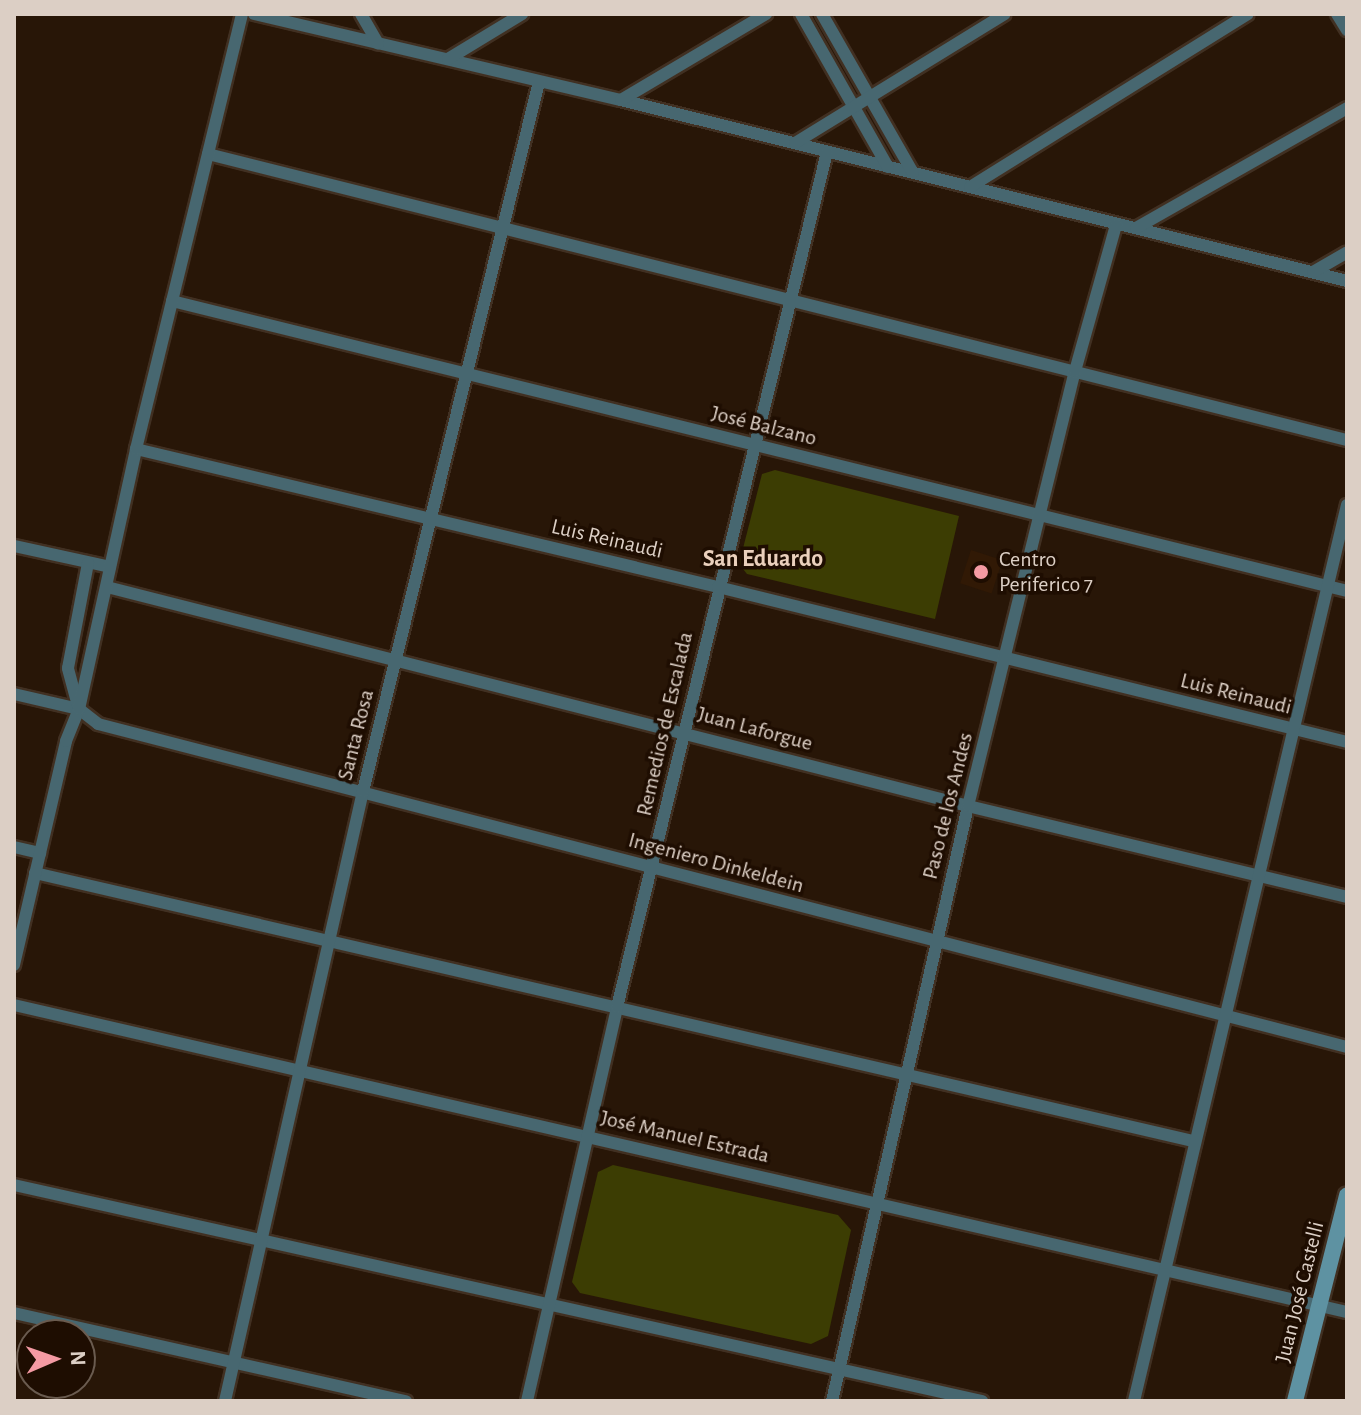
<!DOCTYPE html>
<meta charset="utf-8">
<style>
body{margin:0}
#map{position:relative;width:1361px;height:1415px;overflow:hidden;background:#281607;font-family:"Alegreya Sans",sans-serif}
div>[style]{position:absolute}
.built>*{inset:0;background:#311905;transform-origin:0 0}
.green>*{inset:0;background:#3c3d03}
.roads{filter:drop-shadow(2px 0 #413022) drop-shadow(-2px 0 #413022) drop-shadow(0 2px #413022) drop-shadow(0 -2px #413022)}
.minor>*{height:12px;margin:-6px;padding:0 6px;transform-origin:6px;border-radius:6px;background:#476770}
.secondary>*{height:16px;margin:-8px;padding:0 8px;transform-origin:8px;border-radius:8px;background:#5e92a2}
.dots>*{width:22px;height:22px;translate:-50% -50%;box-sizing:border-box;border:4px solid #1e0d01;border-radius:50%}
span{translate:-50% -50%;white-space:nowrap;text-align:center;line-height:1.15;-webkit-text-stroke:7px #1e0d01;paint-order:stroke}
.street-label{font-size:22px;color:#dccfc5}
.poi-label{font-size:22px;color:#dccfc5}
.left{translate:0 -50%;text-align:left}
.neighbourhood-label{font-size:24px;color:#ead0bc;font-weight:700}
.frame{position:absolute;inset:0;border:16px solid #dccfc5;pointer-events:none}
.north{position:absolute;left:16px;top:1319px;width:80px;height:80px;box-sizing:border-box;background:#1e0d01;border:2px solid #6a5b4f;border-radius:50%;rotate:88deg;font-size:22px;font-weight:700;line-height:32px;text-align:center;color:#dccfc5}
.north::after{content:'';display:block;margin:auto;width:28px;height:36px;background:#f49aa3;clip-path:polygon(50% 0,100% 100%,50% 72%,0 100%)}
</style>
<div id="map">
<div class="built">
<i style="left:971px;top:550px;width:33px;height:35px;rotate:18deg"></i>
</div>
<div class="green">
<i style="clip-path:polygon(775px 470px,959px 516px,935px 619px,747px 574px,739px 564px,762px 474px)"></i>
<i style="clip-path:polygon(613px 1165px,838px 1215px,851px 1230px,828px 1336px,811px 1344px,580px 1293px,572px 1282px,598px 1172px)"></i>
</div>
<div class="roads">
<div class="minor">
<i style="left:254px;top:14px;width:377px;rotate:13.2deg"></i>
<i style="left:621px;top:100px;width:748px;rotate:14deg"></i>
<i style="left:361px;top:14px;width:34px;rotate:60deg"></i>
<i style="left:801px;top:14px;width:176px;rotate:60.4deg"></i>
<i style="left:822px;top:14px;width:183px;rotate:60.2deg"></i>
<i style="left:1337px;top:14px;width:19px;rotate:58deg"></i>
<i style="left:448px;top:59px;width:87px;rotate:-31.3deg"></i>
<i style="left:621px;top:100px;width:169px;rotate:-30.7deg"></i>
<i style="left:795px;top:143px;width:246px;rotate:-31.6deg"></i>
<i style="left:208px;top:154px;width:1174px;rotate:14.1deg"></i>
<i style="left:970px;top:187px;width:327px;rotate:-31.9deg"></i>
<i style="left:1136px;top:228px;width:243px;rotate:-29.6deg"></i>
<i style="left:1313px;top:272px;width:39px;rotate:-30deg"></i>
<i style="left:172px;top:301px;width:1210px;rotate:13.86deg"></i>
<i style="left:136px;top:449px;width:598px;rotate:13.34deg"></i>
<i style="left:718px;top:587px;width:648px;rotate:13.84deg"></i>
<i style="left:14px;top:546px;width:98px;rotate:12.3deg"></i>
<i style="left:107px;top:587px;width:888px;rotate:14.27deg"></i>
<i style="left:968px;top:806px;width:390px;rotate:13.5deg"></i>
<i style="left:14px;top:694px;width:67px;rotate:13deg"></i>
<i style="left:79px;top:709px;width:24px;rotate:38deg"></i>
<i style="left:98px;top:724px;width:1290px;rotate:14.5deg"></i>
<i style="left:78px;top:706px;width:39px;rotate:-105deg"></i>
<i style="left:68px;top:668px;width:107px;rotate:-79.2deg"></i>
<i style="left:14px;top:847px;width:27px;rotate:13deg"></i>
<i style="left:35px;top:873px;width:1189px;rotate:13.03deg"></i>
<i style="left:14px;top:965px;width:230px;rotate:-76.9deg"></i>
<i style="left:66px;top:741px;width:35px;rotate:-68deg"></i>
<i style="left:79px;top:709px;width:266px;rotate:-77.6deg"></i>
<i style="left:136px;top:449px;width:448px;rotate:-76.3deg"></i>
<i style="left:14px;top:1005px;width:1368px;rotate:12.97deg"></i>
<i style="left:14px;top:1185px;width:992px;rotate:12.58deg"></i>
<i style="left:14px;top:1313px;width:402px;rotate:12.7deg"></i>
<i style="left:225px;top:1401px;width:625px;rotate:-77.25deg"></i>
<i style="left:363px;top:791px;width:731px;rotate:-76.06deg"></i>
<i style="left:527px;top:1401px;width:404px;rotate:-77.1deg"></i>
<i style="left:617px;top:1007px;width:880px;rotate:-76.2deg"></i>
<i style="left:832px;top:1401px;width:610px;rotate:-77.12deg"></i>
<i style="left:968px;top:806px;width:448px;rotate:-76.2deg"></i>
<i style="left:1075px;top:371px;width:152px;rotate:-74.3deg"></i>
<i style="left:1134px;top:1401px;width:921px;rotate:-76.63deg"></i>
</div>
<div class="secondary">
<i style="left:1295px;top:1401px;width:212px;rotate:-75.8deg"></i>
</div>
</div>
<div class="dots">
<i style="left:981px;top:572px;background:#f49aa3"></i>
</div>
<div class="street-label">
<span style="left:764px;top:426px;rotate:14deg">José Balzano</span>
<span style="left:607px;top:539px;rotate:13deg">Luis Reinaudi</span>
<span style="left:1236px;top:694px;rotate:14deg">Luis Reinaudi</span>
<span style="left:665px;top:724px;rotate:-77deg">Remedios de Escalada</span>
<span style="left:755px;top:729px;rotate:15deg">Juan Laforgue</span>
<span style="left:356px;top:735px;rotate:-76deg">Santa Rosa</span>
<span style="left:948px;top:806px;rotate:-76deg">Paso de los Andes</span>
<span style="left:716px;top:863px;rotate:15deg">Ingeniero Dinkeldein</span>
<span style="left:685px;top:1137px;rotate:13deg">José Manuel Estrada</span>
<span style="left:1300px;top:1292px;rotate:-76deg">Juan José Castelli</span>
</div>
<div class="poi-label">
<span class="left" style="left:999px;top:572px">Centro<br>Periferico 7</span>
</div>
<div class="neighbourhood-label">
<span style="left:763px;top:560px">San Eduardo</span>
</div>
<div class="frame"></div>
<div class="north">N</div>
</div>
